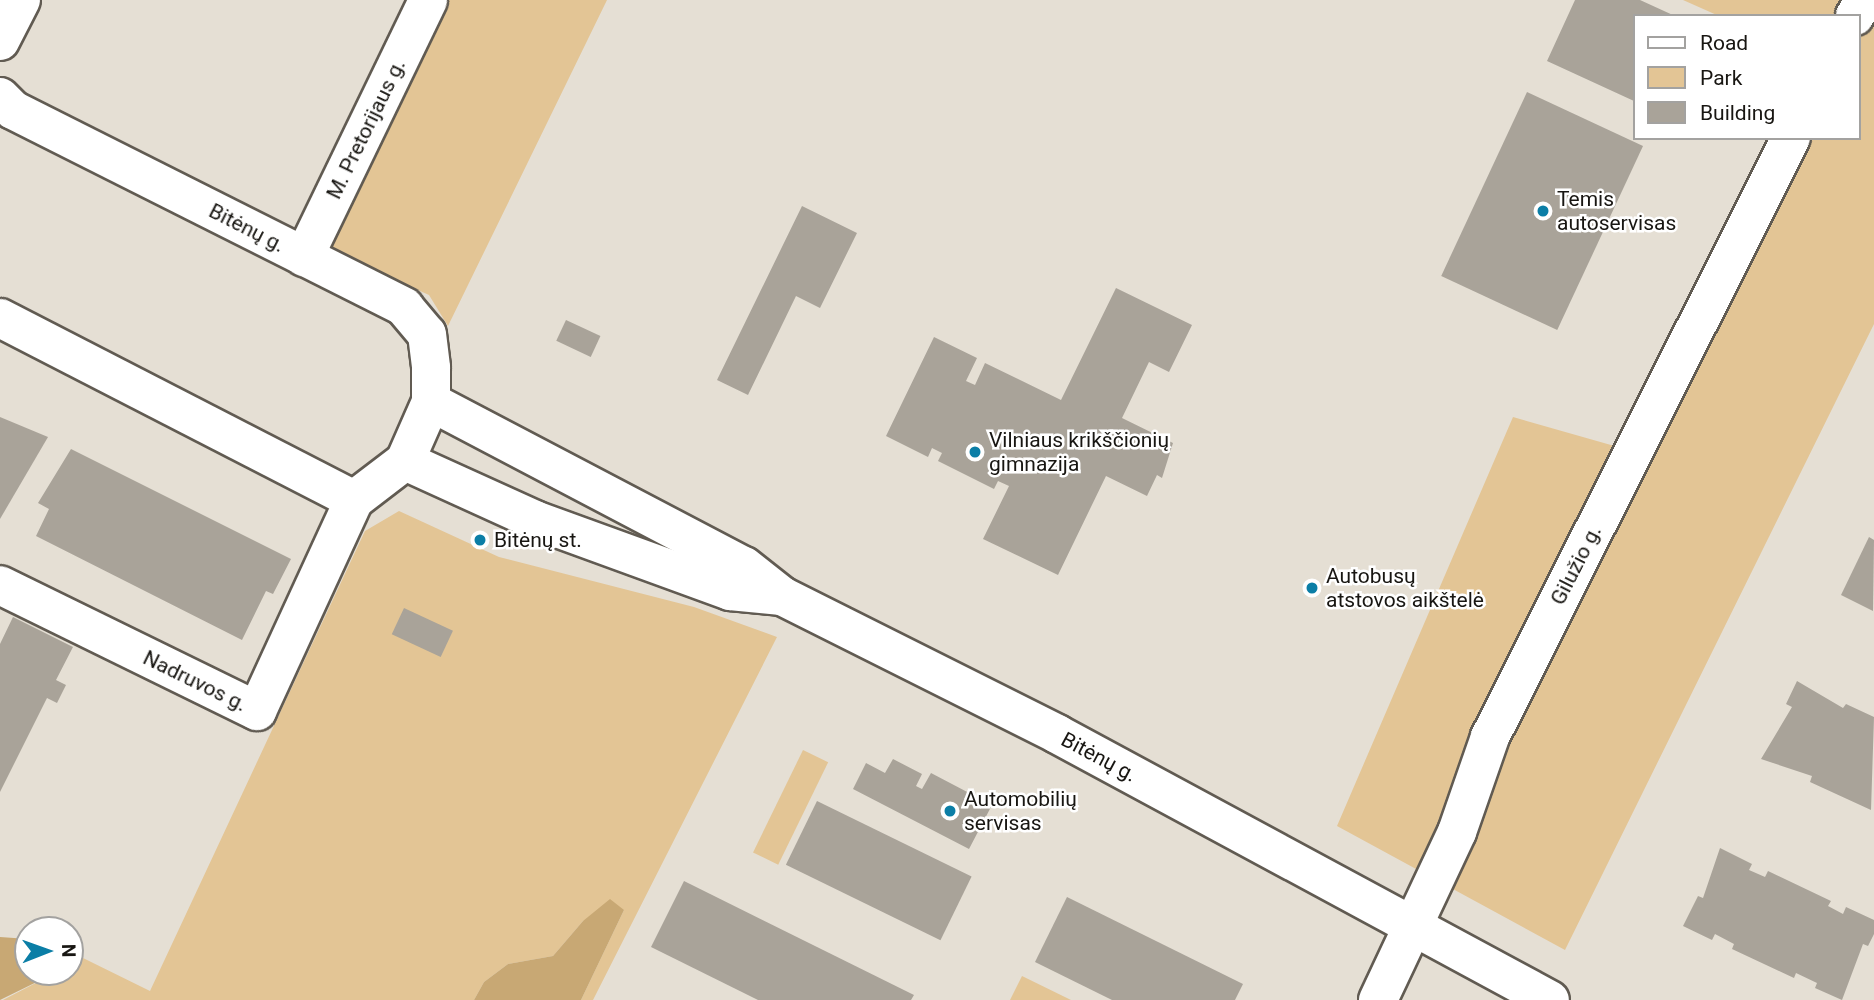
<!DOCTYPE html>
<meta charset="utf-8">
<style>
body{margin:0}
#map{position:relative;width:1874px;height:1000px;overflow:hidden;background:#e5dfd4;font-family:Roboto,sans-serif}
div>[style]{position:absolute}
.green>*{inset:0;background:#e3c595;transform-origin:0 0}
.forest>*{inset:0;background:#c8a874}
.building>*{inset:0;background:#a9a399;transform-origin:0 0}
.roads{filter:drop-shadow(2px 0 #615b52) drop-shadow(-2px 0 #615b52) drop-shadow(0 2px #615b52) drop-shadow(0 -2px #615b52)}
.minor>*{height:38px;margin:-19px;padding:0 19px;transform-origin:19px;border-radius:19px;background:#fff}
.dots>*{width:19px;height:19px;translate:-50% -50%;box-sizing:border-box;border:4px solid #fff;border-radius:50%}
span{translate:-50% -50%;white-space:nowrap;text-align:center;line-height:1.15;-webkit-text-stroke:5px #fff;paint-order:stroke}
.street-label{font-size:21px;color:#181612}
.poi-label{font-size:21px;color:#181612}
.left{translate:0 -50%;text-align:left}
.legend{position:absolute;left:1633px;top:14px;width:228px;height:126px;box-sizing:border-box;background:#fff;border:2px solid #a3a2a0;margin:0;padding:9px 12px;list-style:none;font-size:21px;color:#181612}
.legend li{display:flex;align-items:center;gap:14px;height:35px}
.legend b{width:35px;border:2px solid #a3a2a0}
.north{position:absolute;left:14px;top:916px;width:70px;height:70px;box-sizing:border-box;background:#fff;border:2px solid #a3a2a0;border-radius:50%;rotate:89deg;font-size:19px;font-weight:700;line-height:28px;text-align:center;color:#181612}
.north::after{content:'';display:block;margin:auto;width:24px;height:32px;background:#0b7ea6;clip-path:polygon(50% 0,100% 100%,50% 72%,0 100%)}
</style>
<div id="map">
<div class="green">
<i style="clip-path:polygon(443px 0,607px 0,448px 326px,429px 295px,334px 252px,328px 242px)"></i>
<i style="clip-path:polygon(1683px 0,1874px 0,1874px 324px,1565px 950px,1337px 826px,1513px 417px,1625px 449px,1768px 138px,1858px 138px,1858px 16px,1719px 16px)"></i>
<i style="clip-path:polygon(399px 511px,499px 557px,694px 607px,777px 637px,593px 1000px,581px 1000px,624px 910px,583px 921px,553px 956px,508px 964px,484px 982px,474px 1000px,3px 1000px,57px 972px,70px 972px,70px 965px,83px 958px,150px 991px,365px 531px)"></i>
<i style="left:803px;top:750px;width:28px;height:114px;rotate:26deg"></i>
<i style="clip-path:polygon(1022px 976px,1071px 1000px,1010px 1000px)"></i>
</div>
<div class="forest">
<i style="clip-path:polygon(610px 899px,624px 910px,581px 1000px,474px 1000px,484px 982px,508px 964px,553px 956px,583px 921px)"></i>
<i style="clip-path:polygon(0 937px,28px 939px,28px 972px,57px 972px,0 1000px)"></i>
</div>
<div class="building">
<i style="clip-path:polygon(1575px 0,1640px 0,1675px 16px,1634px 16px,1634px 101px,1547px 61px)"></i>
<i style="left:1527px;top:92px;width:128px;height:203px;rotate:25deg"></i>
<i style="clip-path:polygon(802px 206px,857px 233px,820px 308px,796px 296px,748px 395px,717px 380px)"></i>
<i style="clip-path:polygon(1116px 288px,1192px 325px,1169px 372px,1149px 362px,1122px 418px,1173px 443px,1162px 478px,1157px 475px,1147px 496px,1106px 476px,1058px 575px,983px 539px,1009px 486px,998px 481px,994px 489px,938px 461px,942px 453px,932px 448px,928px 457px,886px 436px,934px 337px,977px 358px,966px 381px,975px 385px,985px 363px,1061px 400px)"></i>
<i style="left:566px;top:320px;width:38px;height:23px;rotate:25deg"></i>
<i style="clip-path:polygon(0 417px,48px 437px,0 519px)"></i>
<i style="clip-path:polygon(71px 449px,291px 559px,273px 594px,266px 591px,242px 640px,36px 536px,49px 509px,38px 503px)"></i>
<i style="clip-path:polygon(1869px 537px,1874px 540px,1873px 611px,1841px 595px)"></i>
<i style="left:404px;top:608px;width:54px;height:29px;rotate:25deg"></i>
<i style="clip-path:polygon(13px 617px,73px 647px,56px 680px,66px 685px,57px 703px,47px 698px,0 792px,0 644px)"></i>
<i style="clip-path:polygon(1797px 681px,1843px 708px,1846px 704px,1874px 717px,1871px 810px,1810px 782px,1812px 776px,1761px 759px,1792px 707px,1786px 704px)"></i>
<i style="clip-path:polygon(893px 759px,922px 774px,916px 786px,922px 789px,931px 773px,992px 805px,969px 849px,853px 789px,866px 763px,885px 773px)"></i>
<i style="left:817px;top:801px;width:172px;height:71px;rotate:26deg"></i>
<i style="clip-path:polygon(1720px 848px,1752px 864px,1749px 870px,1765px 877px,1768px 871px,1831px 901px,1828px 906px,1843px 914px,1846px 907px,1874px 920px,1874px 934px,1868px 946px,1863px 944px,1842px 1000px,1815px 988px,1817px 983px,1796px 973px,1794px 978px,1732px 949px,1734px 944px,1715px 934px,1712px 940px,1683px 926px,1698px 896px,1703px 898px)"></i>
<i style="clip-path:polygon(684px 881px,914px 995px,911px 1000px,758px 1000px,651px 947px)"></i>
<i style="clip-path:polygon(1067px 897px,1243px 984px,1235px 1000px,1112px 1000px,1035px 962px)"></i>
</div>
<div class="roads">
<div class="minor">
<i style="left:1855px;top:16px;width:18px;rotate:-63deg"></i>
<i style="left:0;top:41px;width:46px;rotate:-62.9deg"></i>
<i style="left:0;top:97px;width:18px;rotate:45deg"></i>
<i style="left:13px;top:110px;width:438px;rotate:26.7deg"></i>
<i style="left:404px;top:307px;width:35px;rotate:50deg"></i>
<i style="left:427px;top:334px;width:34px;rotate:83deg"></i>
<i style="left:431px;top:368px;width:34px;rotate:90deg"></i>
<i style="left:431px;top:402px;width:64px;rotate:113.8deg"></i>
<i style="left:405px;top:461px;width:64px;rotate:142.6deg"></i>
<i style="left:354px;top:500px;width:232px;rotate:114.7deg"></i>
<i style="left:257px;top:711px;width:286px;rotate:-153.9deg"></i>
<i style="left:304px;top:257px;width:285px;rotate:-64.2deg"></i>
<i style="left:0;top:318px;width:398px;rotate:27.2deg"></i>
<i style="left:431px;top:402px;width:353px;rotate:27.7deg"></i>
<i style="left:744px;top:566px;width:48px;rotate:38.3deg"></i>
<i style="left:782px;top:596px;width:308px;rotate:26.6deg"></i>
<i style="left:1057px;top:734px;width:560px;rotate:28.35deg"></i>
<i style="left:405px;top:461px;width:143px;rotate:24.4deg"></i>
<i style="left:535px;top:520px;width:208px;rotate:20deg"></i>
<i style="left:730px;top:591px;width:52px;rotate:5.5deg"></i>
<i style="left:1378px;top:1000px;width:186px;rotate:-64.8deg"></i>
<i style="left:1457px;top:832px;width:101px;rotate:-70.8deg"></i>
<i style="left:1490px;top:737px;width:670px;rotate:-63.32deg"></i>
</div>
</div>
<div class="dots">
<i style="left:1543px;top:211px;background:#0b7ea6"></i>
<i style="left:975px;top:452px;background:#0b7ea6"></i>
<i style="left:480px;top:540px;background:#0b7ea6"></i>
<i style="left:1312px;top:588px;background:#0b7ea6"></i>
<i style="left:950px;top:811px;background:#0b7ea6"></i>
</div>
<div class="street-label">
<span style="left:366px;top:129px;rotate:-64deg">M. Pretorijaus g.</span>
<span style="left:247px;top:228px;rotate:27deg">Bitėnų g.</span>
<span style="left:1576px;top:565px;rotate:-63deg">Gilužio g.</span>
<span style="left:195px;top:681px;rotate:26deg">Nadruvos g.</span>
<span style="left:1099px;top:757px;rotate:28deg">Bitėnų g.</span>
</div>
<div class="poi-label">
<span class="left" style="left:1557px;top:211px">Temis<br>autoservisas</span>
<span class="left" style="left:989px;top:452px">Vilniaus krikščionių<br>gimnazija</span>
<span class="left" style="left:494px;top:540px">Bitėnų st.</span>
<span class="left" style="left:1326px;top:588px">Autobusų<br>atstovos aikštelė</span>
<span class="left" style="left:964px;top:811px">Automobilių<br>servisas</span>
</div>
<ul class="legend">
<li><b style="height:9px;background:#fff"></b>Road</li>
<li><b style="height:19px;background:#e3c595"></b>Park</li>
<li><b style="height:19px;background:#a9a399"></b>Building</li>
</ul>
<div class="north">N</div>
</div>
